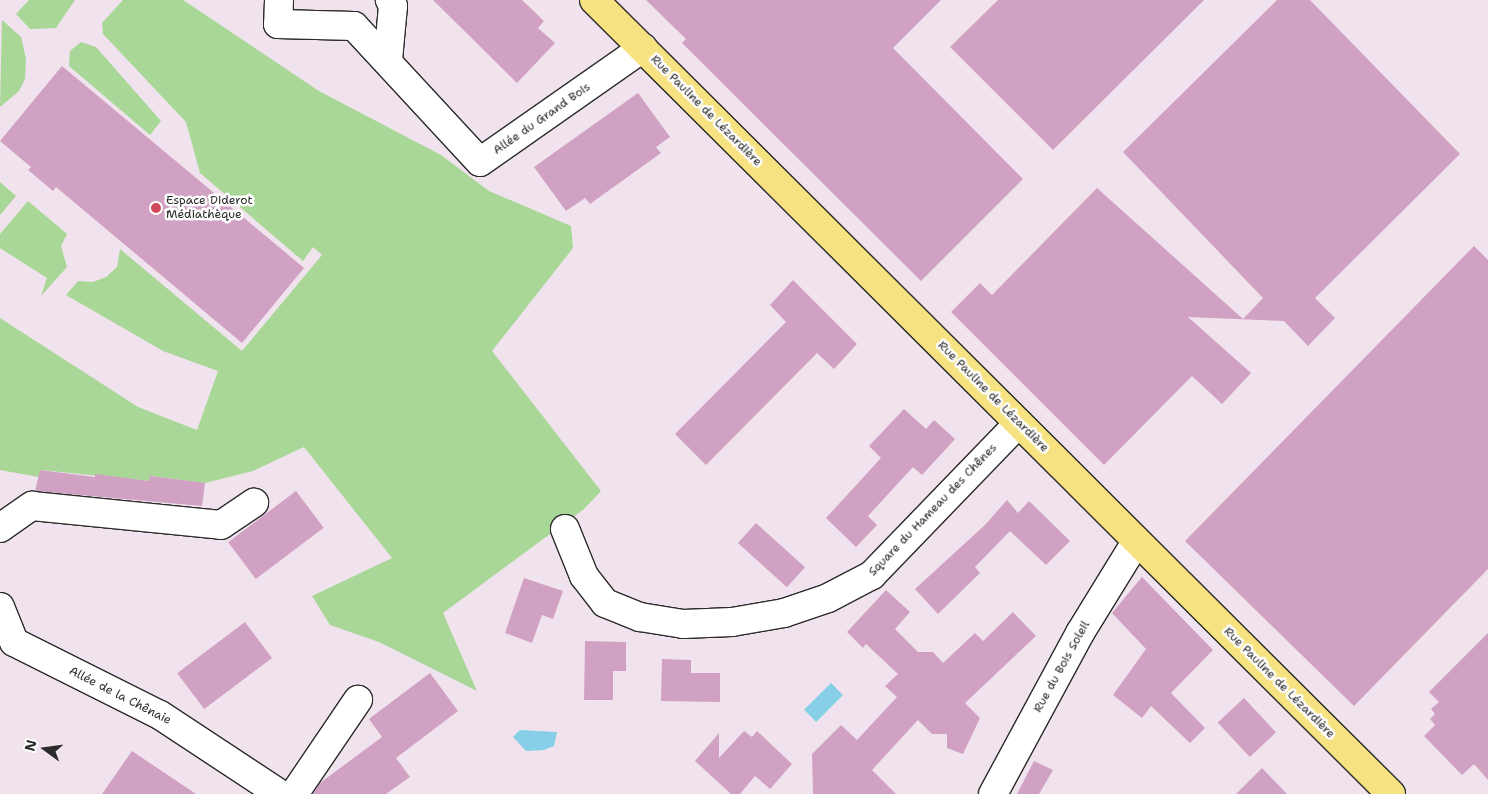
<!DOCTYPE html>
<meta charset="utf-8">
<style>
body{margin:0}
#map{position:relative;width:1488px;height:794px;overflow:hidden;background:#f1e3ed;font-family:"Shantell Sans",sans-serif}
div>[style]{position:absolute}
.green>*{inset:0;background:#a8d797}
.water>*{inset:0;background:#87cfe8;transform-origin:0 0}
.building>*{inset:0;background:#d0a1c2;transform-origin:0 0}
.roads{filter:drop-shadow(1px 0 #2b2b2b) drop-shadow(-1px 0 #2b2b2b) drop-shadow(0 1px #2b2b2b) drop-shadow(0 -1px #2b2b2b)}
.minor>*{height:28px;margin:-14px;padding:0 14px;transform-origin:14px;border-radius:14px;background:#fff}
.major>*{height:28px;margin:-14px;padding:0 14px;transform-origin:14px;border-radius:14px;background:#f6e281}
.dots>*{width:14px;height:14px;translate:-50% -50%;box-sizing:border-box;border:2px solid #fff;border-radius:50%}
span{translate:-50% -50%;white-space:nowrap;text-align:center;line-height:1.15;-webkit-text-stroke:5px #fff;paint-order:stroke}
.street-label{font-size:12px;color:#2b2b2b}
.poi-label{font-size:12px;color:#2b2b2b}
.left{translate:0 -50%;text-align:left}
.north{position:absolute;left:20px;top:724px;width:50px;height:50px;-webkit-text-stroke:4px #fff;paint-order:stroke;rotate:284deg;font-size:14px;font-weight:700;line-height:20px;text-align:center;color:#2b2b2b}
.north::after{content:'';display:block;margin:auto;width:18px;height:22px;background:#2b2b2b;clip-path:polygon(50% 0,100% 100%,50% 72%,0 100%)}
</style>
<div id="map">
<div class="green">
<i style="clip-path:polygon(29px 0,75px 0,56px 28px,30px 29px,16px 14px)"></i>
<i style="clip-path:polygon(123px 0,183px 0,319px 91px,441px 155px,489px 191px,571px 226px,573px 248px,492px 351px,601px 491px,584px 509px,443px 613px,477px 691px,379px 642px,330px 625px,312px 596px,392px 558px,304px 447px,253px 471px,205px 483px,150px 476px,149px 481px,41px 470px,39px 477px,0 470px,0 318px,138px 407px,197px 430px,218px 371px,163px 351px,66px 295px,78px 281px,93px 282px,106px 277px,117px 267px,120px 249px,242px 351px,322px 255px,313px 247px,303px 261px,200px 173px,186px 122px,103px 34px,102px 23px)"></i>
<i style="clip-path:polygon(2px 20px,21px 37px,26px 59px,25px 79px,19px 91px,0 107px)"></i>
<i style="clip-path:polygon(81px 42px,96px 47px,161px 121px,150px 135px,69px 66px,70px 51px)"></i>
<i style="clip-path:polygon(0 182px,16px 196px,0 215px)"></i>
<i style="clip-path:polygon(28px 201px,67px 234px,61px 246px,67px 267px,41px 296px,47px 278px,0 248px,0 234px)"></i>
</div>
<div class="water">
<i style="left:831px;top:683px;width:17px;height:38px;rotate:45deg"></i>
<i style="clip-path:polygon(520px 730px,557px 732px,554px 746px,544px 750px,526px 751px,513px 737px)"></i>
</div>
<div class="building">
<i style="clip-path:polygon(433px 0,522px 0,544px 21px,538px 28px,555px 43px,517px 83px)"></i>
<i style="clip-path:polygon(646px 0,941px 0,893px 48px,1023px 179px,921px 281px,682px 43px,686px 39px)"></i>
<i style="clip-path:polygon(998px 0,1204px 0,1053px 150px,950px 47px)"></i>
<i style="clip-path:polygon(1277px 0,1310px 0,1460px 154px,1315px 298px,1335px 318px,1308px 346px,1284px 321px,1188px 317px,1251px 373px,1222px 404px,1192px 376px,1104px 465px,951px 312px,980px 283px,992px 295px,1097px 188px,1243px 319px,1263px 298px,1123px 152px)"></i>
<i style="clip-path:polygon(62px 66px,304px 268px,242px 343px,56px 187px,53px 191px,28px 170px,31px 167px,0 141px)"></i>
<i style="clip-path:polygon(638px 93px,670px 137px,656px 147px,661px 153px,590px 204px,585px 198px,566px 211px,534px 167px)"></i>
<i style="clip-path:polygon(1474px 246px,1488px 260px,1488px 569px,1354px 706px,1185px 541px)"></i>
<i style="clip-path:polygon(793px 280px,857px 344px,834px 369px,817px 353px,706px 465px,675px 434px,786px 322px,770px 305px)"></i>
<i style="clip-path:polygon(904px 409px,926px 429px,934px 420px,955px 439px,922px 475px,913px 467px,868px 516px,877px 525px,856px 547px,826px 518px,881px 458px,869px 446px)"></i>
<i style="clip-path:polygon(40px 470px,95px 477px,95px 474px,149px 481px,150px 476px,205px 483px,202px 506px,35px 491px)"></i>
<i style="left:296px;top:491px;width:46px;height:85px;rotate:53deg"></i>
<i style="clip-path:polygon(1007px 500px,1018px 513px,1029px 501px,1070px 541px,1046px 565px,1010px 531px,975px 567px,980px 573px,938px 614px,915px 589px,985px 525px)"></i>
<i style="left:756px;top:523px;width:66px;height:27px;rotate:42deg"></i>
<i style="clip-path:polygon(1142px 577px,1213px 650px,1171px 693px,1205px 728px,1190px 743px,1151px 706px,1142px 718px,1113px 695px,1146px 649px,1112px 613px)"></i>
<i style="clip-path:polygon(524px 578px,563px 591px,553px 619px,542px 615px,532px 643px,505px 633px)"></i>
<i style="clip-path:polygon(886px 590px,910px 612px,895px 629px,918px 652px,933px 652px,943px 663px,975px 633px,983px 641px,1013px 612px,1036px 636px,965px 703px,980px 718px,963px 754px,947px 748px,947px 734px,932px 734px,918px 720px,872px 770px,896px 794px,813px 794px,812px 754px,841px 725px,857px 740px,897px 697px,885px 686px,898px 674px,866px 644px,863px 648px,847px 632px)"></i>
<i style="left:245px;top:622px;width:45px;height:85px;rotate:53deg"></i>
<i style="clip-path:polygon(1488px 633px,1488px 780px,1474px 764px,1462px 775px,1424px 736px,1435px 725px,1430px 719px,1435px 714px,1431px 709px,1439px 702px,1429px 692px)"></i>
<i style="clip-path:polygon(585px 641px,626px 642px,626px 671px,613px 671px,613px 700px,584px 700px)"></i>
<i style="clip-path:polygon(662px 659px,691px 660px,691px 673px,720px 673px,720px 702px,661px 701px)"></i>
<i style="clip-path:polygon(430px 673px,458px 711px,396px 758px,410px 777px,386px 794px,313px 794px,320px 783px,382px 737px,369px 719px)"></i>
<i style="left:1244px;top:698px;width:47px;height:36px;rotate:47deg"></i>
<i style="clip-path:polygon(744px 731px,752px 737px,757px 731px,792px 764px,770px 789px,755px 776px,740px 794px,731px 794px,695px 761px,719px 733px,719px 758px)"></i>
<i style="clip-path:polygon(132px 751px,196px 794px,102px 794px)"></i>
<i style="clip-path:polygon(1034px 761px,1053px 770px,1039px 794px,1017px 794px)"></i>
<i style="clip-path:polygon(1262px 768px,1287px 794px,1236px 794px)"></i>
</div>
<div class="roads">
<div class="minor">
<i style="left:279px;top:0;width:24px;rotate:92deg"></i>
<i style="left:278px;top:24px;width:76px;rotate:1.5deg"></i>
<i style="left:354px;top:26px;width:185px;rotate:47.2deg"></i>
<i style="left:480px;top:162px;width:199px;rotate:-35deg"></i>
<i style="left:388px;top:60px;width:54px;rotate:-84.7deg"></i>
<i style="left:393px;top:6px;width:7px;rotate:-117deg"></i>
<i style="left:0;top:528px;width:39px;rotate:-35deg"></i>
<i style="left:32px;top:506px;width:190px;rotate:5.7deg"></i>
<i style="left:221px;top:525px;width:40px;rotate:-34deg"></i>
<i style="left:565px;top:529px;width:51px;rotate:68deg"></i>
<i style="left:584px;top:576px;width:34px;rotate:52deg"></i>
<i style="left:605px;top:603px;width:38px;rotate:22deg"></i>
<i style="left:640px;top:617px;width:44px;rotate:9.2deg"></i>
<i style="left:683px;top:624px;width:49px;rotate:-2.3deg"></i>
<i style="left:732px;top:622px;width:53px;rotate:-9.8deg"></i>
<i style="left:784px;top:613px;width:46px;rotate:-18.8deg"></i>
<i style="left:828px;top:598px;width:50px;rotate:-27.6deg"></i>
<i style="left:872px;top:575px;width:211px;rotate:-46deg"></i>
<i style="left:0;top:607px;width:38px;rotate:68deg"></i>
<i style="left:14px;top:642px;width:163px;rotate:26.6deg"></i>
<i style="left:160px;top:715px;width:144px;rotate:33.4deg"></i>
<i style="left:294px;top:794px;width:114px;rotate:-55.8deg"></i>
<i style="left:993px;top:794px;width:183px;rotate:-61.6deg"></i>
<i style="left:1080px;top:633px;width:107px;rotate:-58.4deg"></i>
</div>
<div class="major">
<i style="left:594px;top:0;width:1125px;rotate:44.89deg"></i>
</div>
</div>
<div class="dots">
<i style="left:156px;top:208px;background:#d1495b"></i>
</div>
<div class="street-label">
<span style="left:706px;top:111px;rotate:45deg">Rue Pauline de Lézardière</span>
<span style="left:542px;top:119px;rotate:-35deg">Allée du Grand Bois</span>
<span style="left:993px;top:397px;rotate:45deg">Rue Pauline de Lézardière</span>
<span style="left:933px;top:510px;rotate:-46deg">Square du Hameau des Chênes</span>
<span style="left:1062px;top:667px;rotate:-61deg">Rue du Bois Soleil</span>
<span style="left:1279px;top:683px;rotate:45deg">Rue Pauline de Lézardière</span>
<span style="left:120px;top:696px;rotate:27deg">Allée de la Chênaie</span>
</div>
<div class="poi-label">
<span class="left" style="left:166px;top:208px">Espace Diderot<br>Médiathèque</span>
</div>
<div class="north">N</div>
</div>
